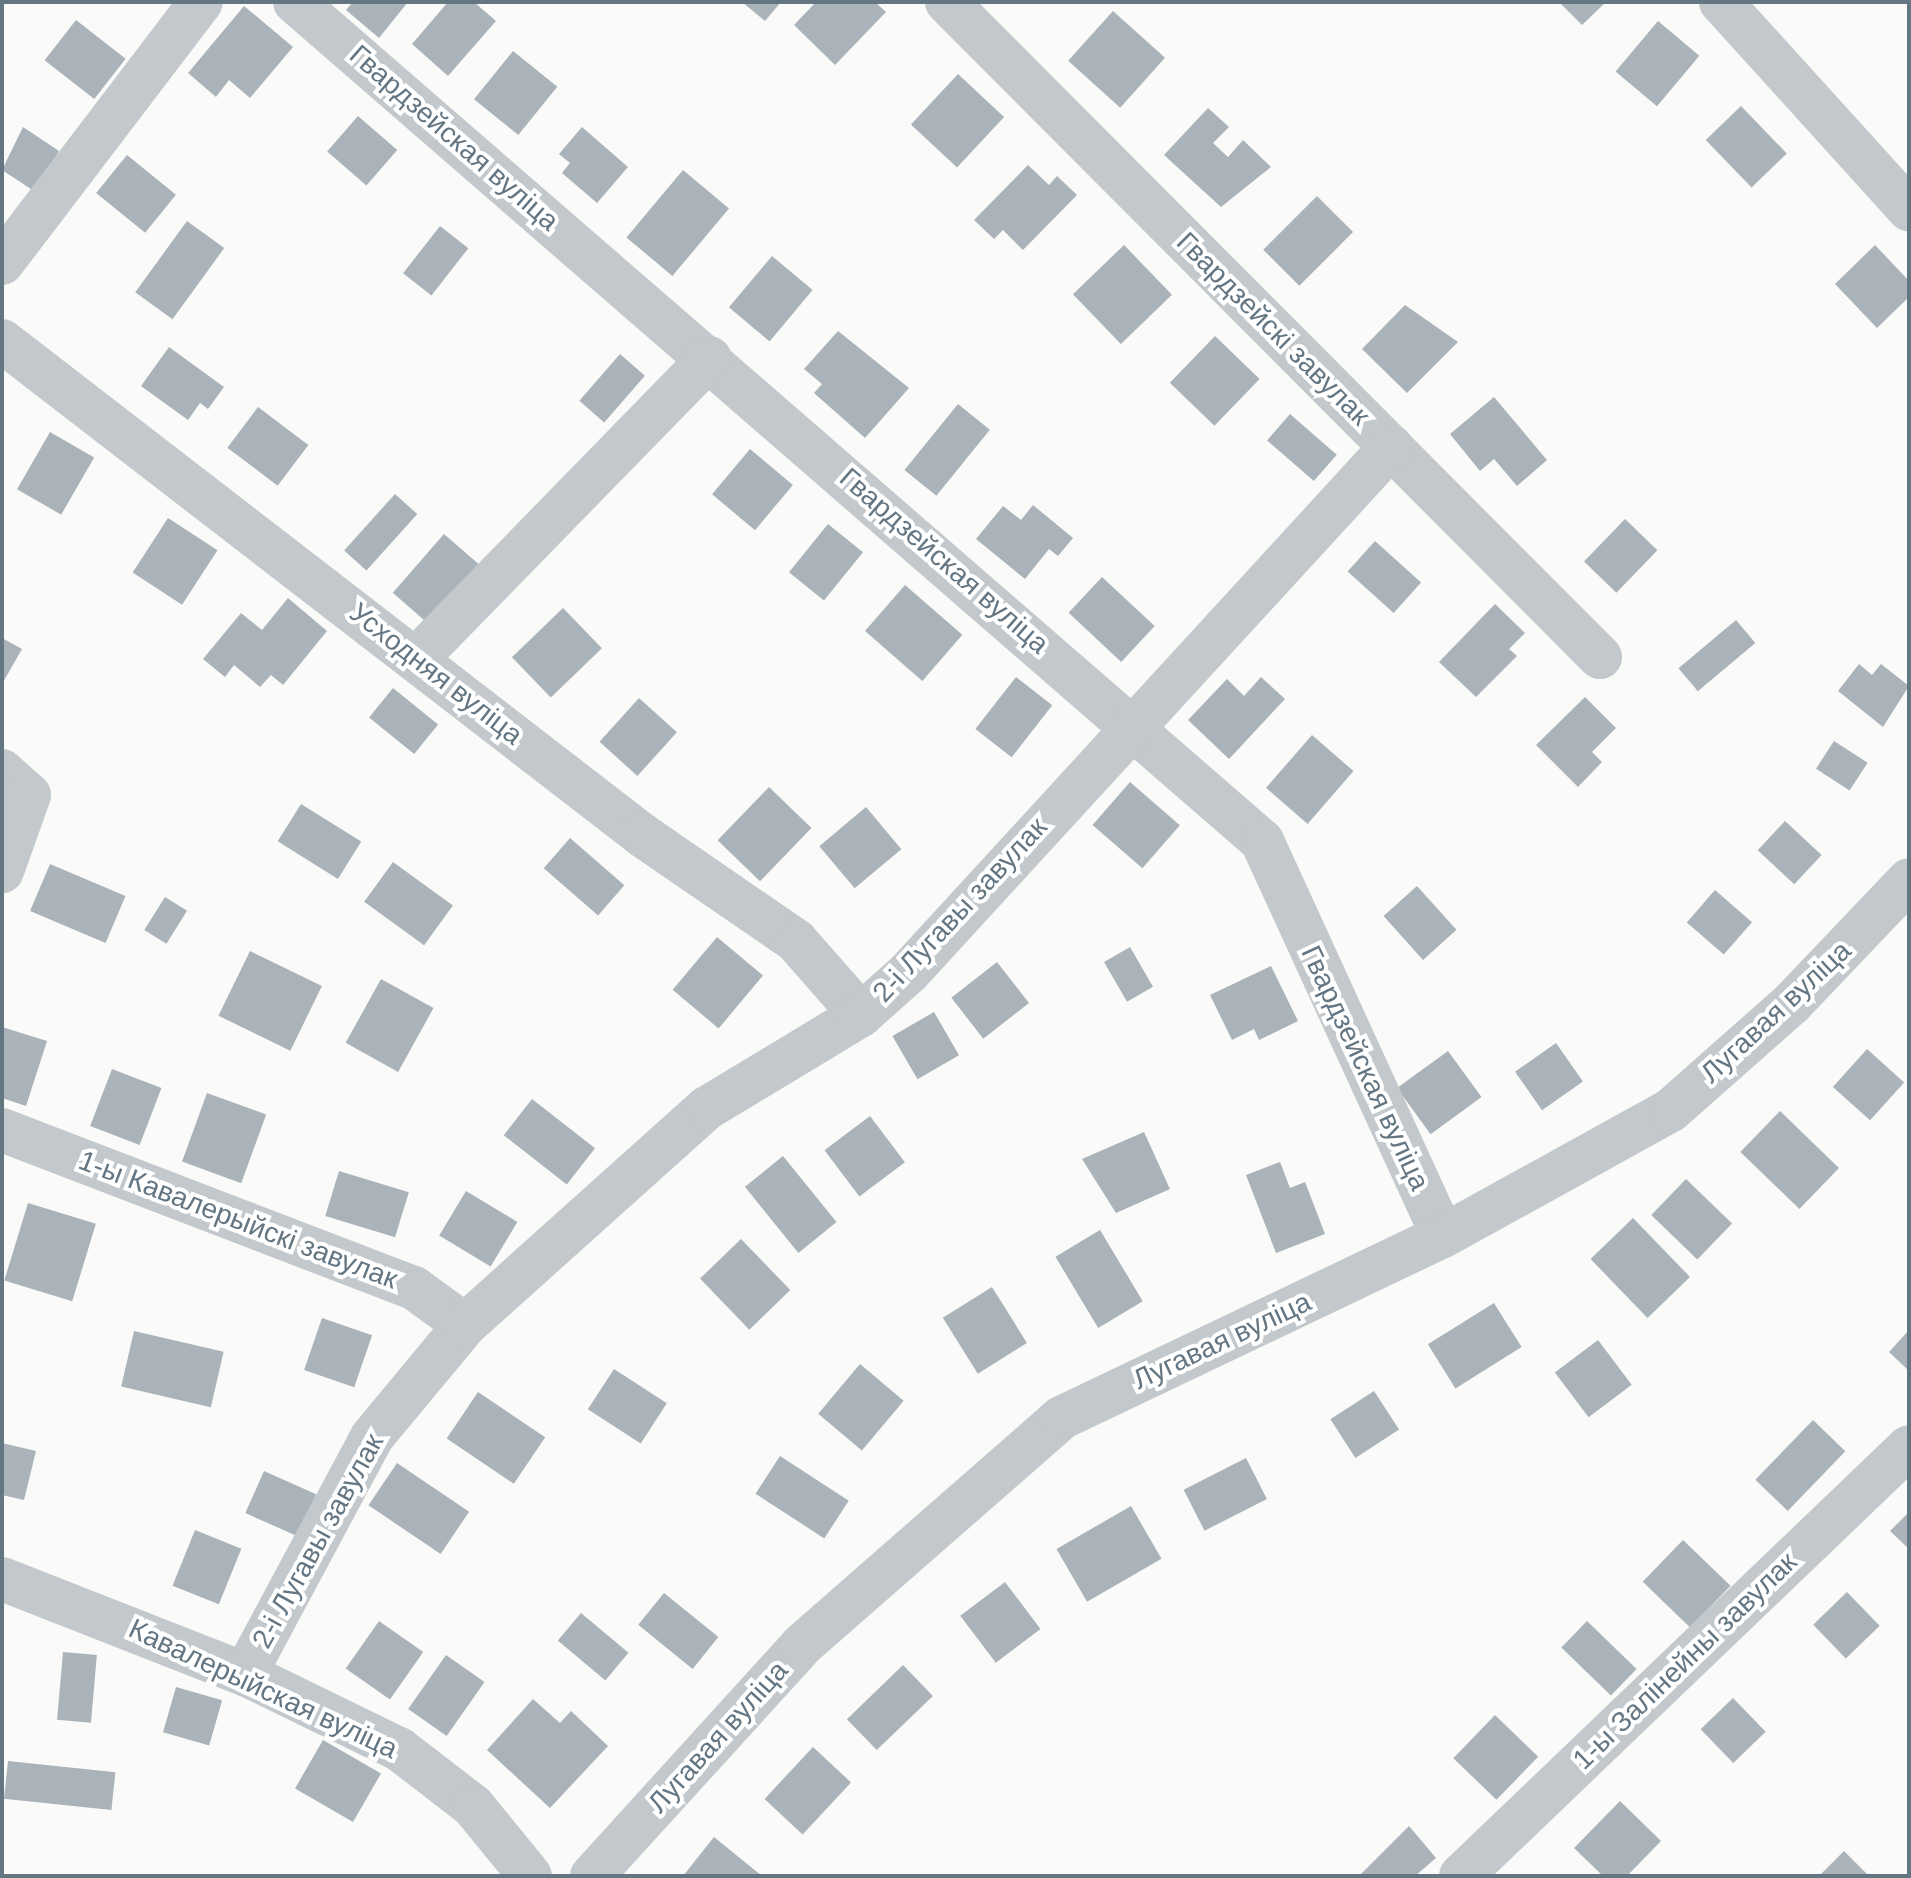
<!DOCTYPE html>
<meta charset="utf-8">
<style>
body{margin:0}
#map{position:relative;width:1911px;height:1878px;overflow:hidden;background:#fafaf8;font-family:Helvetica,sans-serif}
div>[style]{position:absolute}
.building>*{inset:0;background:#aab3b9;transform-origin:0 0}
.minor>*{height:44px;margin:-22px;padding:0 22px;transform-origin:22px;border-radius:22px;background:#c3c8cc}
span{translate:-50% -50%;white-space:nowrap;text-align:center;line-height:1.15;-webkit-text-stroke:8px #fff;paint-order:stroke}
.street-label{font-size:28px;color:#657683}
.frame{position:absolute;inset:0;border:4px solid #657683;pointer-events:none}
</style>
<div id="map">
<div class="building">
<i style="clip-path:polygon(353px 2px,408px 2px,379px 38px,346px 10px)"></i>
<i style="clip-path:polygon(448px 2px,474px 2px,496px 21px,448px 76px,412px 44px)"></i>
<i style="clip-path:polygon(742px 2px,781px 2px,765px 21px)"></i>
<i style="clip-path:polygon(816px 2px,875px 2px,886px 12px,835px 65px,794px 25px)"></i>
<i style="clip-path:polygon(1559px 2px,1606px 2px,1582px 25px)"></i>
<i style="clip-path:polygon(244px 6px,293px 47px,250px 98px,229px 80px,216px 97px,188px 73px)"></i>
<i style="left:1113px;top:11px;width:70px;height:67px;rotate:42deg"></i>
<i style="left:76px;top:20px;width:63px;height:51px;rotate:38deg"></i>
<i style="left:1658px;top:21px;width:54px;height:66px;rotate:40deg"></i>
<i style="left:513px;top:51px;width:57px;height:62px;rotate:39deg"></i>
<i style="left:958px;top:74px;width:63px;height:69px;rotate:43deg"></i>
<i style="left:1741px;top:106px;width:66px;height:49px;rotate:46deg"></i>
<i style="clip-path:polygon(1208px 108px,1229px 127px,1213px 143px,1228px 157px,1243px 140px,1271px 167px,1221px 207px,1164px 155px)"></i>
<i style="left:358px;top:116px;width:52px;height:47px;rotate:41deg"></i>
<i style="clip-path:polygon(23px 127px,59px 151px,34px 191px,2px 170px)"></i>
<i style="clip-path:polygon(582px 127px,628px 167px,597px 203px,562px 173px,570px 163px,559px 154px)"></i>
<i style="left:127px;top:155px;width:63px;height:49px;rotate:39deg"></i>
<i style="clip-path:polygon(1028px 165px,1049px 185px,1057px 176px,1077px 195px,1023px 250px,1003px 230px,994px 239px,974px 220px)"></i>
<i style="left:683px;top:170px;width:60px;height:88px;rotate:40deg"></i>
<i style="left:1317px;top:196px;width:51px;height:76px;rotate:45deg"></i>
<i style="left:187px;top:221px;width:46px;height:88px;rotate:36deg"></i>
<i style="left:440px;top:226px;width:36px;height:60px;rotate:38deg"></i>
<i style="left:1124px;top:245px;width:69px;height:71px;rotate:46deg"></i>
<i style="clip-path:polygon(1875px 245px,1909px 281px,1909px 297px,1877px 328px,1835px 284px)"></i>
<i style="left:772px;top:256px;width:53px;height:67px;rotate:40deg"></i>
<i style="clip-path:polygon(1405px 305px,1458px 342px,1407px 393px,1362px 349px)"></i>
<i style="clip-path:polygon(838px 331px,909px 388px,865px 438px,814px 393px,822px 384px,804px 369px)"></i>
<i style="left:1215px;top:336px;width:62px;height:65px;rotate:44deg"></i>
<i style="clip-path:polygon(169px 347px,224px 387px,208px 409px,200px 403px,188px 420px,141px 386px)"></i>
<i style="left:620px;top:354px;width:33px;height:62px;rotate:41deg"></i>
<i style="clip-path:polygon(1494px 397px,1547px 460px,1517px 486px,1494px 459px,1480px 471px,1450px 434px)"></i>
<i style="left:958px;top:404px;width:41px;height:85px;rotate:39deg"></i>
<i style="left:258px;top:407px;width:63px;height:51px;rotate:37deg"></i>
<i style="left:1290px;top:414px;width:62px;height:35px;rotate:41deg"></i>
<i style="left:50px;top:432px;width:51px;height:66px;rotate:30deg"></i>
<i style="left:750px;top:449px;width:56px;height:59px;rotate:40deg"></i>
<i style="left:395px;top:494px;width:30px;height:76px;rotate:42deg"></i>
<i style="clip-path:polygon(1033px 505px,1073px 538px,1058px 556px,1049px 549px,1025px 579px,976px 539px,1003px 506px,1021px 520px)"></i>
<i style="left:168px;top:518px;width:59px;height:65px;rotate:33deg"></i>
<i style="left:1625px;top:519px;width:45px;height:59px;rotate:44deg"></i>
<i style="left:828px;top:524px;width:45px;height:62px;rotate:39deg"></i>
<i style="left:444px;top:534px;width:53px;height:78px;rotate:41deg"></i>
<i style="left:1375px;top:541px;width:62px;height:41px;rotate:42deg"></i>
<i style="left:1102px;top:577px;width:72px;height:49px;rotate:43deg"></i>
<i style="left:905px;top:585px;width:76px;height:61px;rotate:41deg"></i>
<i style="clip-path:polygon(288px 598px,327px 631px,283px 685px,271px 675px,260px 687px,234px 665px,225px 677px,203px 659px,241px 613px,262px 630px)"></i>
<i style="clip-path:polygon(1495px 604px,1525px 633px,1509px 649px,1517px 656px,1476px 697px,1439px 662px)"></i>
<i style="left:563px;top:608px;width:56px;height:71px;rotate:46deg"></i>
<i style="left:1736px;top:620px;width:30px;height:75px;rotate:50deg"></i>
<i style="clip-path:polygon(2px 638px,22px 649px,2px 684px)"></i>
<i style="clip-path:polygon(1859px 664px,1872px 675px,1881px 664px,1909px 686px,1883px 727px,1838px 691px)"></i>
<i style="left:1016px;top:677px;width:46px;height:66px;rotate:38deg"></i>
<i style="clip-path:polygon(1261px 677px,1285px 699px,1229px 759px,1188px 720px,1227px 679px,1244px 696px)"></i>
<i style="left:393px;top:688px;width:58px;height:38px;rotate:39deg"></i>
<i style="clip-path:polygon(1585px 697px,1616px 728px,1592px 752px,1602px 762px,1578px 787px,1536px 745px)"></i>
<i style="left:639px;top:698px;width:51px;height:59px;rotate:42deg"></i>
<i style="left:1312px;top:735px;width:55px;height:70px;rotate:41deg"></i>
<i style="left:1834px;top:741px;width:40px;height:33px;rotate:33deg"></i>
<i style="left:1130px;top:782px;width:66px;height:57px;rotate:41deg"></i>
<i style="left:769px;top:787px;width:59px;height:74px;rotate:44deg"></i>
<i style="left:301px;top:804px;width:71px;height:44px;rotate:32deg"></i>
<i style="left:866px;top:807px;width:55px;height:61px;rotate:50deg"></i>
<i style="left:1785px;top:821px;width:50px;height:40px;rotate:43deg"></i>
<i style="left:570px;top:838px;width:72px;height:40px;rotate:41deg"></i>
<i style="left:393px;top:862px;width:74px;height:49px;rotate:36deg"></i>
<i style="left:50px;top:864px;width:82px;height:51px;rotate:23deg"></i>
<i style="left:1417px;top:886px;width:59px;height:45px;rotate:48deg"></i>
<i style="left:1715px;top:890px;width:49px;height:43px;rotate:41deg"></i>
<i style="left:165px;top:897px;width:26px;height:39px;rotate:32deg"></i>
<i style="left:717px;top:937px;width:60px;height:69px;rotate:40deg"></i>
<i style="left:1130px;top:947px;width:46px;height:30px;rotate:60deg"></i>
<i style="left:250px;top:951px;width:80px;height:72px;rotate:26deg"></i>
<i style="left:997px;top:962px;width:52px;height:58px;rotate:52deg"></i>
<i style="clip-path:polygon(1271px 966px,1298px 1021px,1259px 1040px,1254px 1029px,1232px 1040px,1210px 995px)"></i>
<i style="left:381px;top:979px;width:60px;height:73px;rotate:29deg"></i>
<i style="left:934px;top:1012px;width:50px;height:48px;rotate:60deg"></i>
<i style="clip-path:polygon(2px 1027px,47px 1041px,26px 1106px,2px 1098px)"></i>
<i style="left:1556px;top:1043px;width:47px;height:50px;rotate:55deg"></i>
<i style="left:1867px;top:1049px;width:50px;height:51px;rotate:42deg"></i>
<i style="left:1448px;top:1051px;width:57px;height:63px;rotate:54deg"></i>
<i style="left:112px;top:1069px;width:53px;height:61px;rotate:21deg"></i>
<i style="left:207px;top:1093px;width:63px;height:73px;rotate:20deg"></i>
<i style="left:532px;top:1099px;width:80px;height:46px;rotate:38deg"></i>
<i style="left:1780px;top:1111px;width:82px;height:57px;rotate:44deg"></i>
<i style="left:870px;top:1116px;width:58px;height:57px;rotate:53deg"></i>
<i style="clip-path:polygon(1144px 1132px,1170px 1189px,1116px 1213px,1082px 1159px)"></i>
<i style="left:783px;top:1156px;width:85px;height:49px;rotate:51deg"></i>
<i style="clip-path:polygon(1280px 1162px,1290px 1188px,1305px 1182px,1325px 1234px,1276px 1253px,1246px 1175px)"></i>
<i style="left:339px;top:1171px;width:73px;height:47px;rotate:17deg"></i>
<i style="left:1686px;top:1179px;width:64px;height:50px;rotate:44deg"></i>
<i style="left:466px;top:1191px;width:60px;height:52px;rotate:31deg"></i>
<i style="left:28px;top:1203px;width:71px;height:81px;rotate:17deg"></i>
<i style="left:1633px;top:1218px;width:82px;height:59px;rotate:46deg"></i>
<i style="left:1100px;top:1230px;width:83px;height:52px;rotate:59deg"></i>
<i style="left:741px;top:1239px;width:71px;height:57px;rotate:46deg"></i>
<i style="left:992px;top:1287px;width:66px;height:58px;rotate:58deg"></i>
<i style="left:1494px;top:1303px;width:52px;height:78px;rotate:58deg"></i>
<i style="left:322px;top:1318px;width:53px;height:55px;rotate:19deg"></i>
<i style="clip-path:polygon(1909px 1330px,1909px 1371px,1889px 1352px)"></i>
<i style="left:134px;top:1331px;width:92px;height:57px;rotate:13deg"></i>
<i style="left:1598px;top:1340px;width:56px;height:54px;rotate:53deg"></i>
<i style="left:860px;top:1364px;width:57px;height:65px;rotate:40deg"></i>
<i style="left:614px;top:1369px;width:63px;height:48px;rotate:33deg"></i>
<i style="left:1374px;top:1391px;width:46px;height:52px;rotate:57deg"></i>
<i style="left:478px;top:1392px;width:81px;height:56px;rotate:34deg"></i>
<i style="left:1813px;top:1420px;width:45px;height:83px;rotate:44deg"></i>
<i style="clip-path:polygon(2px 1443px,36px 1451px,24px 1500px,2px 1495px)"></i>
<i style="left:780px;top:1456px;width:82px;height:45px;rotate:33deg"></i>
<i style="left:1246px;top:1458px;width:46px;height:70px;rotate:63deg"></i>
<i style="left:397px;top:1463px;width:87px;height:51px;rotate:34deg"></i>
<i style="left:264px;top:1471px;width:57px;height:46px;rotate:24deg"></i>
<i style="left:1131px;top:1506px;width:61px;height:86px;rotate:60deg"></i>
<i style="clip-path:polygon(1909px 1512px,1909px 1549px,1890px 1531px)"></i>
<i style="left:195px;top:1530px;width:50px;height:60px;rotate:22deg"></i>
<i style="left:1683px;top:1540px;width:66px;height:58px;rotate:44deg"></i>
<i style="left:1005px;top:1582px;width:59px;height:56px;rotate:53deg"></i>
<i style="left:1847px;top:1592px;width:47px;height:47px;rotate:46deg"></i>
<i style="left:664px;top:1593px;width:70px;height:41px;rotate:39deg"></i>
<i style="left:581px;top:1613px;width:62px;height:36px;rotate:40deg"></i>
<i style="left:379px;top:1621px;width:54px;height:58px;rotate:35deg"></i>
<i style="left:1587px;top:1621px;width:69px;height:37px;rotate:44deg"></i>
<i style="left:63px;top:1652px;width:34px;height:68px;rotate:5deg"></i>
<i style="left:446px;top:1655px;width:47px;height:66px;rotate:35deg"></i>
<i style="left:903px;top:1665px;width:43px;height:78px;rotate:46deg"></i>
<i style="left:176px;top:1687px;width:48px;height:47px;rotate:16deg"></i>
<i style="left:1733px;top:1698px;width:47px;height:45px;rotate:46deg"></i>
<i style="clip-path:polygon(533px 1699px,560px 1723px,571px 1711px,608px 1746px,550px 1808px,487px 1750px)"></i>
<i style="left:1495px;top:1715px;width:60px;height:60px;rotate:44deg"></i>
<i style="left:323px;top:1740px;width:67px;height:56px;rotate:30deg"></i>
<i style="left:813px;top:1747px;width:52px;height:71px;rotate:43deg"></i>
<i style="left:8px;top:1761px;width:108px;height:38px;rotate:6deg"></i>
<i style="clip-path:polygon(1620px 1801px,1661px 1841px,1627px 1876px,1603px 1876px,1574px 1848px)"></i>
<i style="clip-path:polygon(1409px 1826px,1436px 1858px,1415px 1876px,1359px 1876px)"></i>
<i style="clip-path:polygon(714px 1837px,762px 1876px,683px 1876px)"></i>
<i style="clip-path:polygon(1844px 1851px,1869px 1876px,1819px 1876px)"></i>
</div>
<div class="minor">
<i style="left:295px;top:2px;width:1280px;rotate:40.95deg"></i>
<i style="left:1262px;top:841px;width:434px;rotate:65.4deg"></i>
<i style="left:947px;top:2px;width:925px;rotate:45.09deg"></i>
<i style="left:1721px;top:2px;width:280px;rotate:47.8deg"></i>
<i style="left:2px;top:263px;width:328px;rotate:-52.7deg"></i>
<i style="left:2px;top:341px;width:808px;rotate:37.66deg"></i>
<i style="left:642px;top:835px;width:187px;rotate:34.5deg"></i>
<i style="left:796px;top:941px;width:98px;rotate:48.7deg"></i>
<i style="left:417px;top:658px;width:419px;rotate:-45.7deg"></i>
<i style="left:2px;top:771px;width:36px;rotate:42deg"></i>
<i style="left:29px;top:795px;width:81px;rotate:109.6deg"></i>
<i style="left:2px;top:1130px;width:441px;rotate:21deg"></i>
<i style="left:414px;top:1288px;width:63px;rotate:36deg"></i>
<i style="left:2px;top:1579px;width:261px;rotate:21.4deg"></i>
<i style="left:245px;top:1674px;width:171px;rotate:26deg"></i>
<i style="left:399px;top:1749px;width:93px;rotate:37.6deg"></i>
<i style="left:473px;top:1806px;width:90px;rotate:50.8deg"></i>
<i style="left:245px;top:1674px;width:269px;rotate:-61.8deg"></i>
<i style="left:372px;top:1437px;width:146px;rotate:-50.3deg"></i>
<i style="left:465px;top:1325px;width:325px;rotate:-41.9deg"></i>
<i style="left:707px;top:1108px;width:180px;rotate:-31.1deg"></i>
<i style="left:861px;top:1015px;width:64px;rotate:-41.9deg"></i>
<i style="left:909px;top:972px;width:713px;rotate:-47.45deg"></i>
<i style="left:592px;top:1876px;width:312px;rotate:-47.7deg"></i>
<i style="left:802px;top:1645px;width:344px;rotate:-41.2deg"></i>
<i style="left:1061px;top:1418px;width:423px;rotate:-25.5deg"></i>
<i style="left:1443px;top:1236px;width:260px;rotate:-28.9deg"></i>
<i style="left:1671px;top:1110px;width:160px;rotate:-41.5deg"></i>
<i style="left:1791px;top:1004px;width:171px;rotate:-46.4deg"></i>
<i style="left:1461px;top:1876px;width:620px;rotate:-43.76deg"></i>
</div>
<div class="street-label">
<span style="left:454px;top:138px;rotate:41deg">Гвардзейская вуліца</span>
<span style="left:1273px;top:329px;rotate:45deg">Гвардзейскі завулак</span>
<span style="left:944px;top:561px;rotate:41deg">Гвардзейская вуліца</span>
<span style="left:436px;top:674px;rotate:38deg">Усходняя вуліца</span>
<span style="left:960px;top:910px;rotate:-47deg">2-і Лугавы завулак</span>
<span style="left:1776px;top:1012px;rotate:-43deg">Лугавая вуліца</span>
<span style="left:1365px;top:1068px;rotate:65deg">Гвардзейская вуліца</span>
<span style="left:238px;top:1220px;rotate:21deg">1-ы Кавалерыйскі завулак</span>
<span style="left:1222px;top:1341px;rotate:-25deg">Лугавая вуліца</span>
<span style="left:318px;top:1541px;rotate:-61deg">2-і Лугавы завулак</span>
<span style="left:1685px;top:1661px;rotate:-44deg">1-ы Залінейны завулак</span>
<span style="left:263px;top:1689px;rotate:25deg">Кавалерыйская вуліца</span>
<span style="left:718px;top:1737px;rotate:-48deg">Лугавая вуліца</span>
</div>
<div class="frame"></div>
</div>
